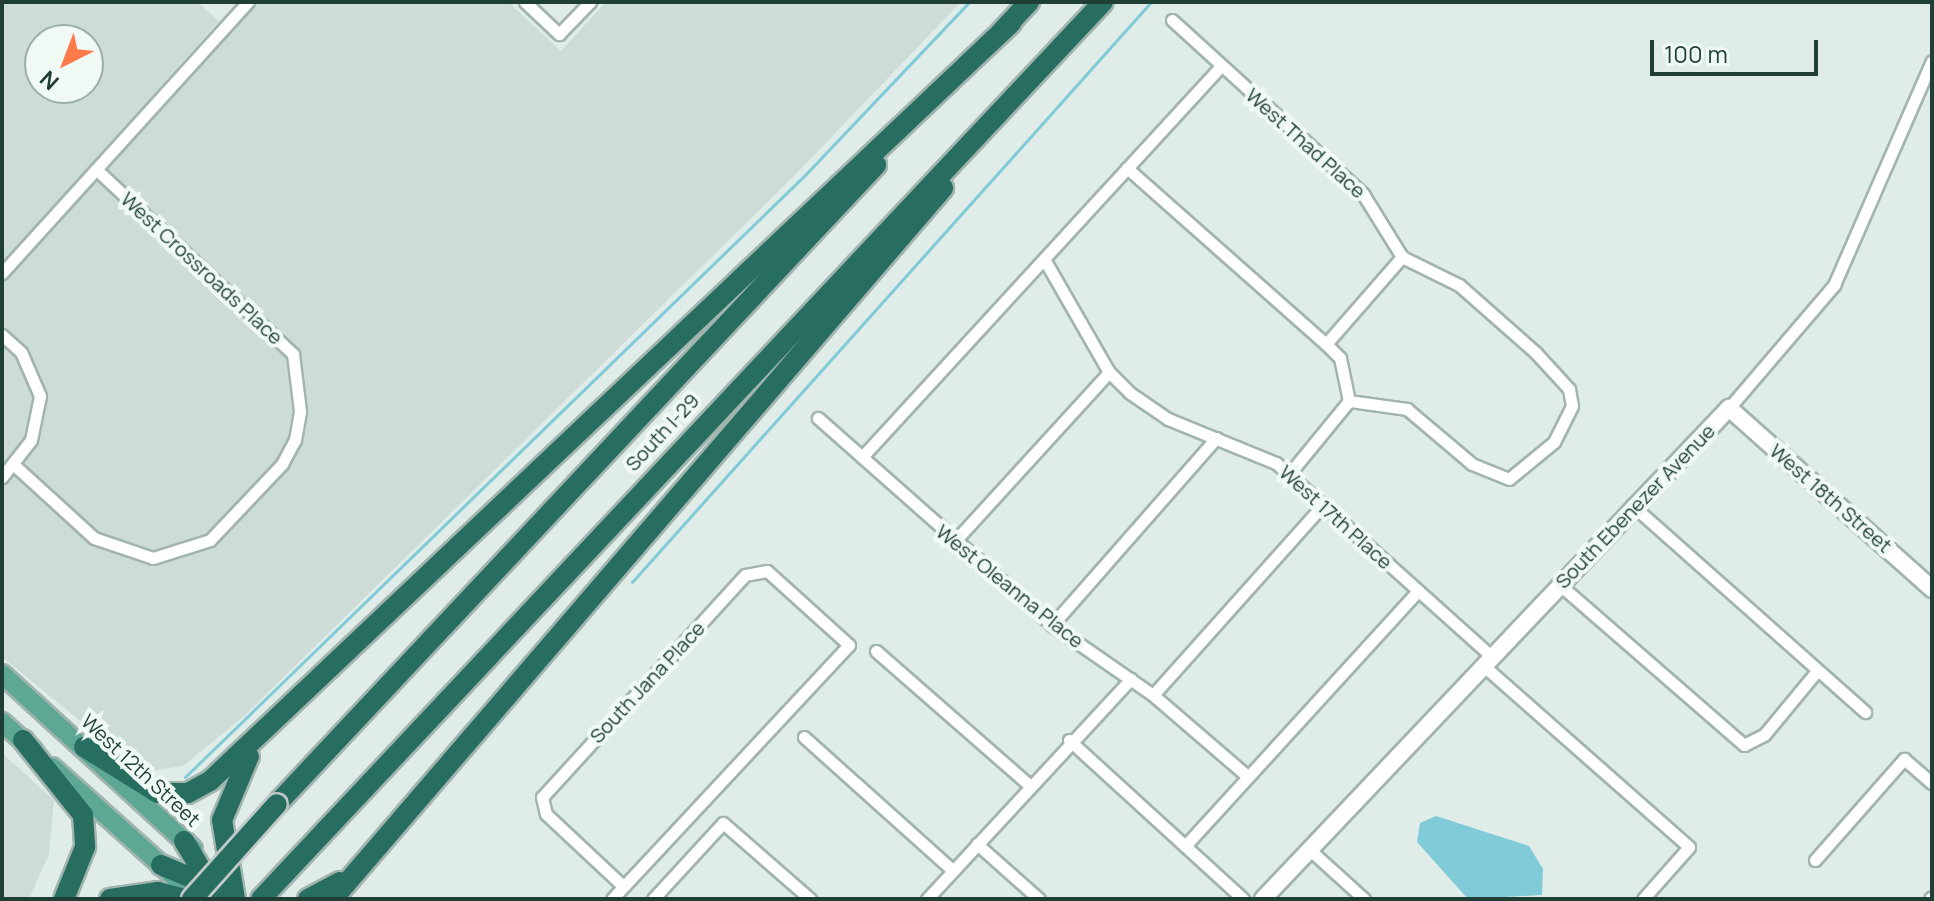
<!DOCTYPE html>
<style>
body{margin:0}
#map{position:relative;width:1934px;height:901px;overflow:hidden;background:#dfece7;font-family:Manrope,sans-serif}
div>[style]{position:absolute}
.built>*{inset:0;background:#cddcd6}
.water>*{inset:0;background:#81cad8}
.stream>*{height:3px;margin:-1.5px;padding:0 1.5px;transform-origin:1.5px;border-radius:1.5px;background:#81cad8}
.roads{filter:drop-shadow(2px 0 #a1b4ae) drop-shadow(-2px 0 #a1b4ae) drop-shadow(0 2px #a1b4ae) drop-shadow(0 -2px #a1b4ae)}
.street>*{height:11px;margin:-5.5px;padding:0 5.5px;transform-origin:5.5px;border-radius:5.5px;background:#fff}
.secondary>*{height:16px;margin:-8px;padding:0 8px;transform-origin:8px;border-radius:8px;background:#fff}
.primary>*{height:18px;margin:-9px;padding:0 9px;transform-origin:9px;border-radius:9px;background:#5fa795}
.highway>*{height:20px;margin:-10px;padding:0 10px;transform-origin:10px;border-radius:10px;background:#276e60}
.bridges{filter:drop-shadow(2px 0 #c0c9c7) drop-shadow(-2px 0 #c0c9c7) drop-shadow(0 2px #c0c9c7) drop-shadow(0 -2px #c0c9c7)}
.highway-bridge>*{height:20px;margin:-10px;padding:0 10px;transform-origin:10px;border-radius:10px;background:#276e60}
span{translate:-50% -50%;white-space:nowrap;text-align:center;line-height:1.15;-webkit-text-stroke:8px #f0f9f4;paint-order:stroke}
.street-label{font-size:20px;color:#1e3e36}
.frame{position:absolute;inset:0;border:4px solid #1e3e36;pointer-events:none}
.north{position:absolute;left:24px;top:24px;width:80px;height:80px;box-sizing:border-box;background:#f0f9f4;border:2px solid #9caea8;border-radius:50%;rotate:222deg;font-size:22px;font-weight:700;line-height:32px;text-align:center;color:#1e3e36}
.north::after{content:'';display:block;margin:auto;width:28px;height:36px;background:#ff794b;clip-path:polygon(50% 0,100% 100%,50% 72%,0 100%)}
.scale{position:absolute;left:1650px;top:40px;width:168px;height:36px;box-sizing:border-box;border:4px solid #1e3e36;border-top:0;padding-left:10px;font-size:24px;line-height:28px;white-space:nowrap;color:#1e3e36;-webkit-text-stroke:6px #f0f9f4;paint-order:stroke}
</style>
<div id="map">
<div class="built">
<i style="clip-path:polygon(evenodd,2px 2px,197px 2px,219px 21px,2px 263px,2px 2px,88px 40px,88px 88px,40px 88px,40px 40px,88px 40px)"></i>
<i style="clip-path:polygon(259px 2px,508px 2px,561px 51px,606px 2px,961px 2px,794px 176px,243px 717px,183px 766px,143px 772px,2px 657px,2px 285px)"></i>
<i style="clip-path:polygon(2px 753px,54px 800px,49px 854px,29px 899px,2px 899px)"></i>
</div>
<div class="water">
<i style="clip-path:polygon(1436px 816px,1529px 846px,1543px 869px,1542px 895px,1468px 899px,1417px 842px,1420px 823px)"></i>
</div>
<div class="stream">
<i style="left:632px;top:582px;width:778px;rotate:-48.18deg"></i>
<i style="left:185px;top:777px;width:864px;rotate:-44.16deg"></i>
<i style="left:805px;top:175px;width:238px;rotate:-46.5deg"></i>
</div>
<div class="roads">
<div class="street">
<i style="left:525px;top:2px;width:47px;rotate:43.3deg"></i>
<i style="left:559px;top:34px;width:45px;rotate:-45.9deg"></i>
<i style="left:1172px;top:20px;width:258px;rotate:42.3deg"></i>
<i style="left:1363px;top:194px;width:74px;rotate:58.2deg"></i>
<i style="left:1402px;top:257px;width:64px;rotate:26.2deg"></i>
<i style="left:1459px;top:285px;width:103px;rotate:41.4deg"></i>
<i style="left:1536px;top:353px;width:49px;rotate:47.5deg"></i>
<i style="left:1569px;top:389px;width:17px;rotate:80deg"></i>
<i style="left:1572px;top:406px;width:40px;rotate:116.6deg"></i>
<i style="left:1554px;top:442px;width:58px;rotate:140.6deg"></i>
<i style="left:1509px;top:479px;width:40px;rotate:-158deg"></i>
<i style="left:1472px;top:464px;width:85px;rotate:-139.8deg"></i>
<i style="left:1407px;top:409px;width:59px;rotate:-172.1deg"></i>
<i style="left:1127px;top:168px;width:266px;rotate:41.5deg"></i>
<i style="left:1044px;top:259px;width:130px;rotate:60.1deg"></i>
<i style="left:1109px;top:372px;width:30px;rotate:45deg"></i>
<i style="left:1130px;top:393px;width:46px;rotate:34.4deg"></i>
<i style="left:1168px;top:419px;width:117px;rotate:22.2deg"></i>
<i style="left:1276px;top:463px;width:292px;rotate:41.9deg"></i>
<i style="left:2px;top:273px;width:366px;rotate:-47.8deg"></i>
<i style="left:2px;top:335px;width:25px;rotate:42deg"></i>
<i style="left:21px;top:352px;width:48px;rotate:66.6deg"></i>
<i style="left:40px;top:396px;width:45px;rotate:101.6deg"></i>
<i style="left:31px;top:440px;width:47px;rotate:128.1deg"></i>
<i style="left:1729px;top:408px;width:162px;rotate:-49.5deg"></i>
<i style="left:1834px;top:285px;width:244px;rotate:-66.4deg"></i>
<i style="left:818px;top:418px;width:312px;rotate:41.5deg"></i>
<i style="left:1052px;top:625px;width:123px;rotate:34.7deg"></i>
<i style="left:1153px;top:695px;width:123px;rotate:40.7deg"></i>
<i style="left:862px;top:457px;width:531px;rotate:-47.44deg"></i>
<i style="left:13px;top:464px;width:110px;rotate:42.4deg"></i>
<i style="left:94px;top:538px;width:62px;rotate:18.7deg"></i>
<i style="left:153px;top:558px;width:60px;rotate:-17.5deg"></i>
<i style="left:210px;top:540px;width:105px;rotate:-46.5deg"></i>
<i style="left:282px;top:464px;width:27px;rotate:-62deg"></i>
<i style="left:295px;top:440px;width:29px;rotate:-80deg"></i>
<i style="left:300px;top:411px;width:57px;rotate:-97deg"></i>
<i style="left:293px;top:354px;width:270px;rotate:-136.8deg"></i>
<i style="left:1290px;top:473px;width:93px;rotate:-50.7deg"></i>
<i style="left:1349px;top:401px;width:44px;rotate:-101.8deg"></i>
<i style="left:1340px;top:358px;width:20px;rotate:-135deg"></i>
<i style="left:1326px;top:344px;width:116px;rotate:-48.9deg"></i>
<i style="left:1632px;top:505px;width:312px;rotate:41.6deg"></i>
<i style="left:954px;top:542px;width:230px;rotate:-47.6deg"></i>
<i style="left:1560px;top:585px;width:244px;rotate:41deg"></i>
<i style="left:1744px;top:745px;width:22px;rotate:-27deg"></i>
<i style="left:1764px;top:735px;width:83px;rotate:-50.4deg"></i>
<i style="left:1052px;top:625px;width:249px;rotate:-48.7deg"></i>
<i style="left:876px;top:651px;width:203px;rotate:41.2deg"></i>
<i style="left:1485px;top:667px;width:272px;rotate:41.4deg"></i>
<i style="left:1689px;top:847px;width:69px;rotate:131.5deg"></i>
<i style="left:1153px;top:695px;width:255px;rotate:-48.2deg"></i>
<i style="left:804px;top:737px;width:199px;rotate:41.9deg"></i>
<i style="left:1069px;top:740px;width:236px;rotate:42.4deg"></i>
<i style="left:977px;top:844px;width:83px;rotate:41.6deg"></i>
<i style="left:1185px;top:846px;width:344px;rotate:-47.6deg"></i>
<i style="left:1310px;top:850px;width:73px;rotate:42.2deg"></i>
<i style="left:1815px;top:860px;width:135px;rotate:-48.6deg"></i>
<i style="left:1904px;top:759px;width:37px;rotate:41deg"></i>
<i style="left:612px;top:899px;width:347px;rotate:-47deg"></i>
<i style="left:849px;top:645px;width:110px;rotate:-137.9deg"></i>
<i style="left:767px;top:571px;width:22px;rotate:170deg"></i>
<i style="left:745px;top:575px;width:301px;rotate:132.4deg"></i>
<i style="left:542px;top:797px;width:17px;rotate:77deg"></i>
<i style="left:546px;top:814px;width:105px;rotate:43.1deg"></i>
<i style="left:653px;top:899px;width:103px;rotate:-47.4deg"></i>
<i style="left:723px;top:823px;width:116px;rotate:41.1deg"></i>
<i style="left:927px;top:899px;width:300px;rotate:-47.2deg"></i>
<i style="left:1930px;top:899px;width:3px;rotate:-45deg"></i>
</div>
<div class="secondary">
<i style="left:1263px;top:899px;width:677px;rotate:-46.5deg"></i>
<i style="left:1729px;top:408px;width:272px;rotate:41.7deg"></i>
</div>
<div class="primary">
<i style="left:2px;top:674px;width:259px;rotate:42.5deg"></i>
<i style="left:2px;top:722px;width:42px;rotate:42.1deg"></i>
<i style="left:52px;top:767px;width:198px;rotate:41.9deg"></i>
</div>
<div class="highway">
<i style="left:1002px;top:31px;width:40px;rotate:-47deg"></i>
<i style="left:23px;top:740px;width:96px;rotate:51.3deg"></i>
<i style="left:83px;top:815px;width:32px;rotate:86deg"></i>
<i style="left:85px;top:847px;width:56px;rotate:112deg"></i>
<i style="left:84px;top:747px;width:87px;rotate:31.9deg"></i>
<i style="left:158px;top:793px;width:30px"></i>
<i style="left:188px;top:793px;width:25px;rotate:-29deg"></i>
<i style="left:210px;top:781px;width:1103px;rotate:-43.42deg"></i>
<i style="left:277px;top:804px;width:876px;rotate:-46.85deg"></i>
<i style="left:184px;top:841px;width:58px;rotate:59deg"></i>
<i style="left:161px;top:865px;width:64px;rotate:23deg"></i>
<i style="left:110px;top:899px;width:49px;rotate:-8.3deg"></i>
<i style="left:158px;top:892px;width:27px;rotate:15deg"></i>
<i style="left:235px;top:899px;width:80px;rotate:-99.3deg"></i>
<i style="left:222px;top:820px;width:69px;rotate:-67.1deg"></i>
<i style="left:261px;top:899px;width:1230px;rotate:-46.81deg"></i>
<i style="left:308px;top:899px;width:36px;rotate:-28deg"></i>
<i style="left:333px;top:899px;width:937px;rotate:-49.37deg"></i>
</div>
</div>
<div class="bridges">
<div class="highway-bridge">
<i style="left:192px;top:899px;width:127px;rotate:-48.2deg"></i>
</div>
</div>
<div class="street-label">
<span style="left:1306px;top:143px;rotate:42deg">West Thad Place</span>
<span style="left:202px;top:268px;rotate:43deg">West Crossroads Place</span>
<span style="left:662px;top:432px;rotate:-47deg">South I-29</span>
<span style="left:1831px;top:498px;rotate:41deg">West 18th Street</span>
<span style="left:1635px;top:506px;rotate:-46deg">South Ebenezer Avenue</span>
<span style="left:1336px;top:517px;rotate:42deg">West 17th Place</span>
<span style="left:1010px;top:586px;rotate:39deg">West Oleanna Place</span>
<span style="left:647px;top:682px;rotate:-47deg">South Jana Place</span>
<span style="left:141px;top:770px;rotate:43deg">West 12th Street</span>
</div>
<div class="frame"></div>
<div class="north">N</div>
<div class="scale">100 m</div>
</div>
